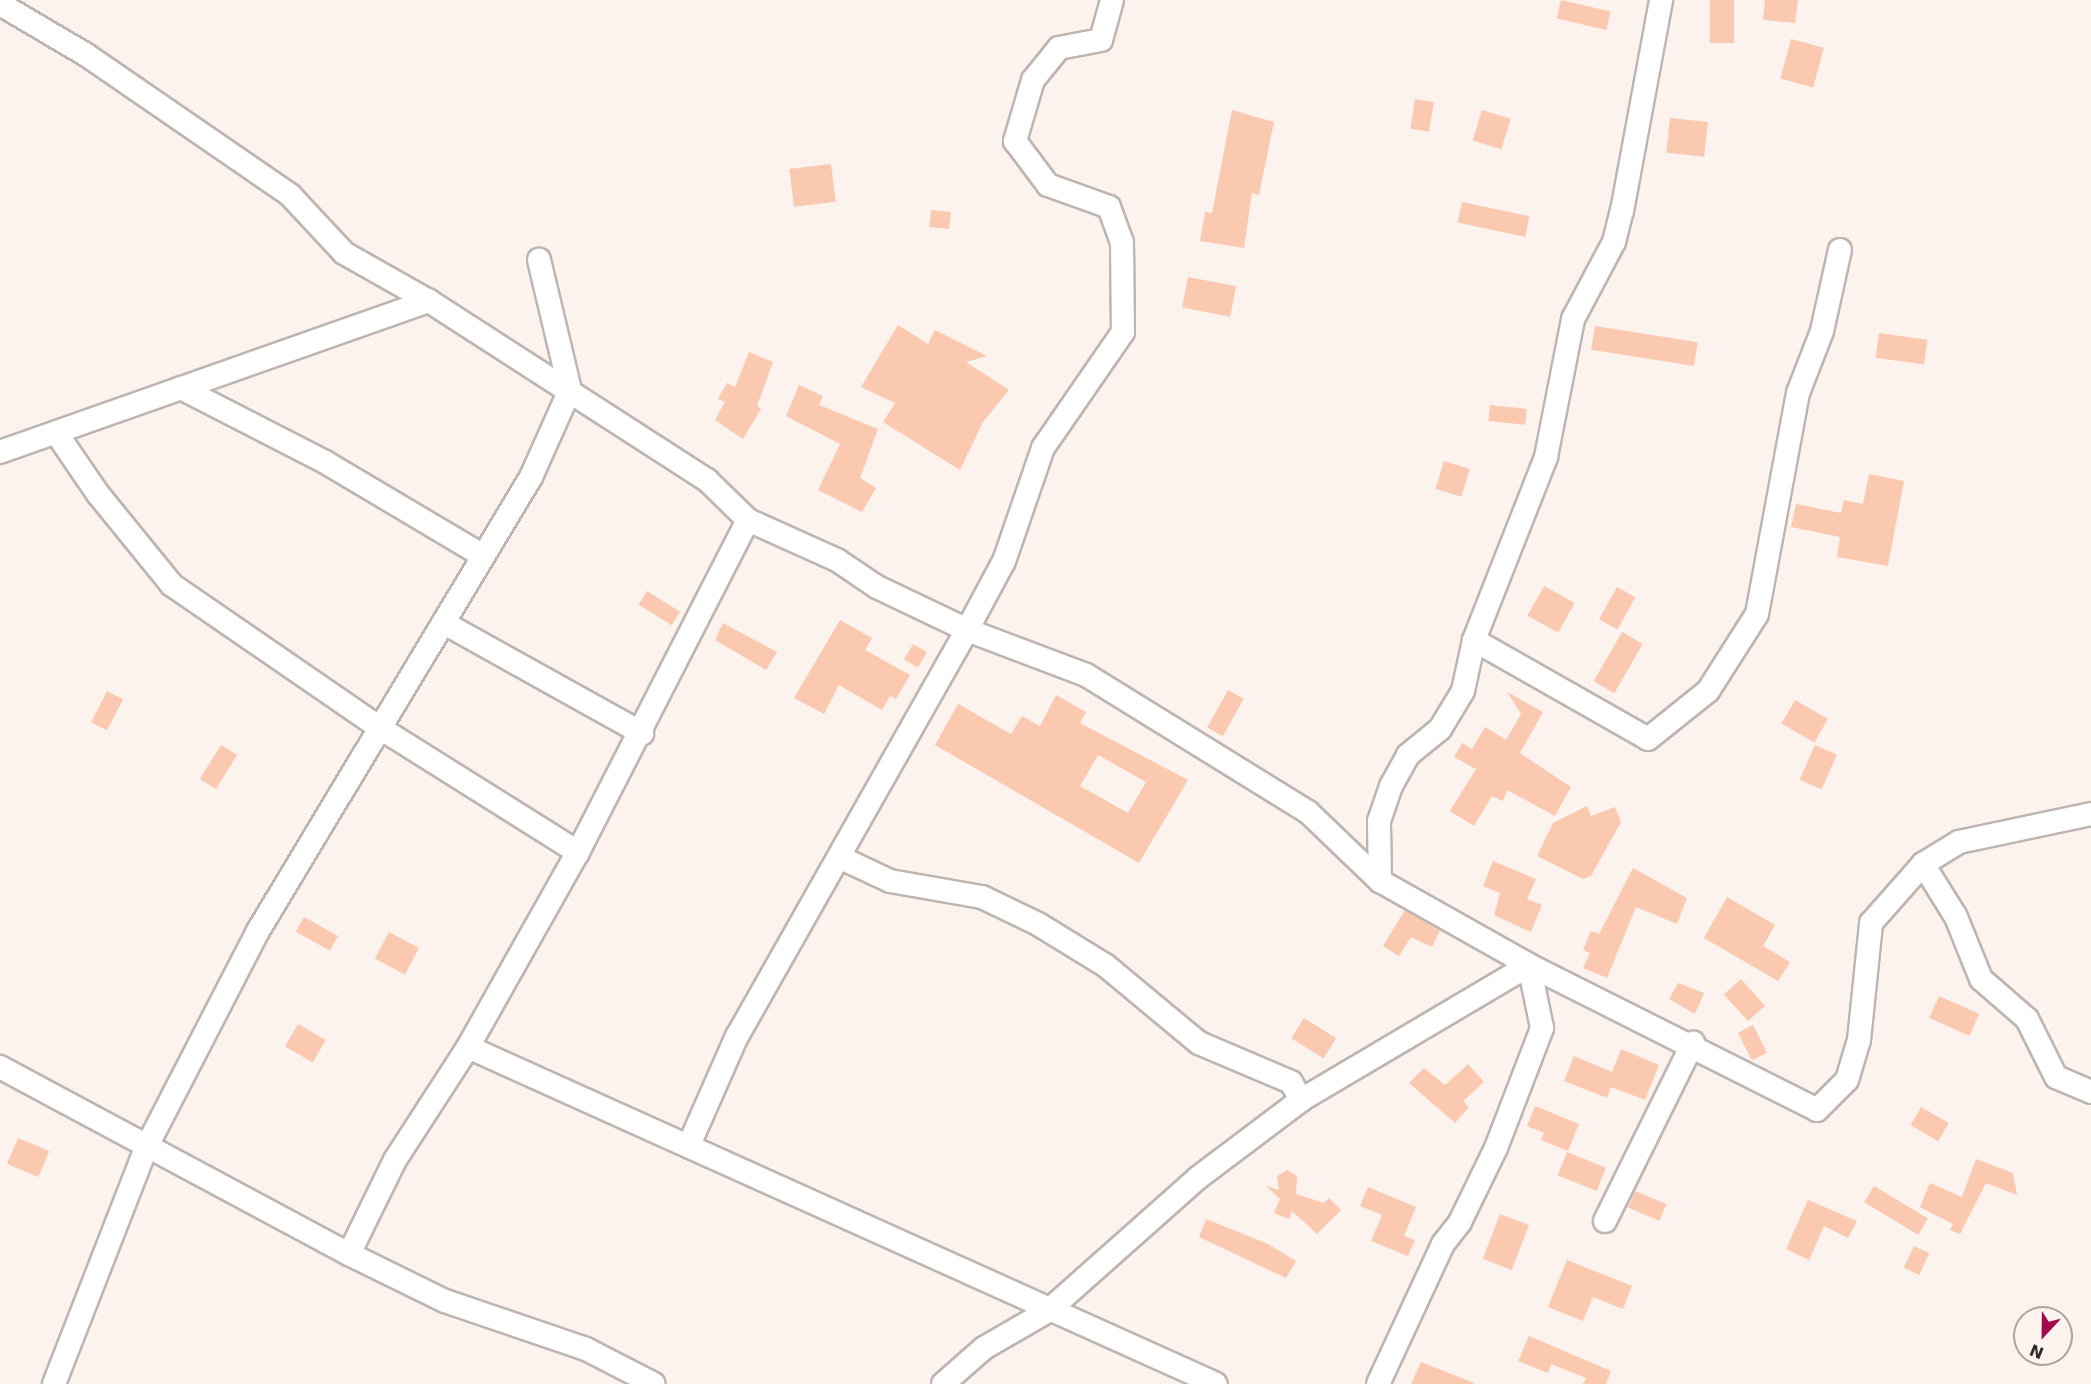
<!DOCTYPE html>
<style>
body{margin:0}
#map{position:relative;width:2091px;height:1384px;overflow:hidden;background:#fdf3ee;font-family:"DejaVu Sans",sans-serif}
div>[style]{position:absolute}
.building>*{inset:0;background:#fbc9af;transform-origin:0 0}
.roads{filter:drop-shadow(2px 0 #beb5b1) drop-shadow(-2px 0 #beb5b1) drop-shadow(0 2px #beb5b1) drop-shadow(0 -2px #beb5b1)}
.minor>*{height:22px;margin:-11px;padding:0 11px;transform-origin:11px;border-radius:11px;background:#fff}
span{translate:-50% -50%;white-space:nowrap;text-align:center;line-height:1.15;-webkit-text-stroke:4.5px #fdf3ee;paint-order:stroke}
.north{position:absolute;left:2013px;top:1306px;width:60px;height:60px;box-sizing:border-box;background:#fdf3ee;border:2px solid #aaa39f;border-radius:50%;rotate:202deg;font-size:16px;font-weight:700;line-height:24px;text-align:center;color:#2e2a28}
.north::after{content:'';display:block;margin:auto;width:21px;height:27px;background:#a0094e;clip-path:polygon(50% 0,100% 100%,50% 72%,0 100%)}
</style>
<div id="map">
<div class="building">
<i style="left:1561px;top:0;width:51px;height:19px;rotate:13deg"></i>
<i style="left:1710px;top:0;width:24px;height:43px"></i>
<i style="clip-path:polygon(1765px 0,1798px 0,1795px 23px,1763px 20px)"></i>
<i style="left:1791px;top:39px;width:34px;height:41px;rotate:15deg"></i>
<i style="left:1415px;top:99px;width:19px;height:30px;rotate:9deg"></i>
<i style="clip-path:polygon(1232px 110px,1274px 122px,1259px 195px,1252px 193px,1244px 248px,1200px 241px,1205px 212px,1212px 213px)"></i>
<i style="left:1482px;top:110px;width:30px;height:32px;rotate:17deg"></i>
<i style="left:1670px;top:118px;width:38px;height:35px;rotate:6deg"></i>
<i style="left:831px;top:164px;width:38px;height:42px;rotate:83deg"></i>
<i style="left:1462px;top:202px;width:69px;height:21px;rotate:12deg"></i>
<i style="left:931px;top:210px;width:20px;height:17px;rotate:6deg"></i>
<i style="left:1188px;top:277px;width:49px;height:31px;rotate:11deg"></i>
<i style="clip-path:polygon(898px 325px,928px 344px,935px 330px,987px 356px,966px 362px,1009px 390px,983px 422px,960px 470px,883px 422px,895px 403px,861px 387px)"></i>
<i style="left:1595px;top:326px;width:104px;height:24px;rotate:9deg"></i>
<i style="left:1879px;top:333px;width:49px;height:25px;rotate:8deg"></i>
<i style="clip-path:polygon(749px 352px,773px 362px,757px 406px,761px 409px,743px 439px,715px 420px,725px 402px,718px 399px,727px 383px,735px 387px)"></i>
<i style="clip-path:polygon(799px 385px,823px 396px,819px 405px,878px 429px,860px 478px,876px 488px,862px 512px,818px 490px,840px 444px,786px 416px)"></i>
<i style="left:1490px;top:405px;width:37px;height:16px;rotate:6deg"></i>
<i style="left:1444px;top:461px;width:27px;height:29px;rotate:17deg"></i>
<i style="clip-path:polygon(1869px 474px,1904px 481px,1888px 566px,1837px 557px,1840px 537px,1791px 527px,1796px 504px,1841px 513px,1844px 500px,1863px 504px)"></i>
<i style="left:1544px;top:586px;width:35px;height:34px;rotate:29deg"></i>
<i style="left:1617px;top:587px;width:21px;height:37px;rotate:29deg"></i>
<i style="left:647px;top:591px;width:39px;height:16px;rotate:32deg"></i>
<i style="clip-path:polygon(840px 620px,872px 638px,865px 650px,910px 675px,896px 699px,890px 696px,882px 710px,839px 685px,824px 714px,794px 698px)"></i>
<i style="clip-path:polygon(723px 623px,777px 652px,766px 670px,715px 640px)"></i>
<i style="left:1622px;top:632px;width:24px;height:57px;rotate:30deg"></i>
<i style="left:913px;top:644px;width:16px;height:18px;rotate:30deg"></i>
<i style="left:1228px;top:690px;width:18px;height:43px;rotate:29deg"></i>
<i style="left:107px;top:691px;width:18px;height:35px;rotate:27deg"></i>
<i style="clip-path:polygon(1507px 692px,1543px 712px,1520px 753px,1571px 787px,1555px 816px,1507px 790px,1503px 801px,1492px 796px,1474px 826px,1450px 811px,1476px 769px,1454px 757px,1462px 743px,1472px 749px,1485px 727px,1506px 740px,1521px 714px)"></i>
<i style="clip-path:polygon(evenodd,1056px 695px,1086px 712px,1080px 723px,1188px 780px,1139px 863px,935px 745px,958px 704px,1011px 734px,1022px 716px,1040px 726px,1056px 695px,1098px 755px,1146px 782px,1128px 813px,1080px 786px,1098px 755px)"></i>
<i style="left:1795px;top:700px;width:38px;height:27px;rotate:30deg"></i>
<i style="left:221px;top:745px;width:19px;height:40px;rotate:32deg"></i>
<i style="left:1815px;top:745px;width:24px;height:38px;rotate:24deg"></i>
<i style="clip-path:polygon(1587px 806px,1591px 816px,1615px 807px,1621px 822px,1591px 876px,1583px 879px,1537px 856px,1553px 823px)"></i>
<i style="clip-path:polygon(1493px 861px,1536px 879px,1527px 899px,1542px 905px,1531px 932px,1494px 915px,1500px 893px,1483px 886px)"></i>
<i style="clip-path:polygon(1633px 868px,1687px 898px,1677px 924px,1636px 907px,1607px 978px,1583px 968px,1590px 953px,1583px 950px,1591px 931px,1599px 934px)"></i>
<i style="clip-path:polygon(1727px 897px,1775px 925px,1763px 946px,1790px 962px,1778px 981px,1704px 938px)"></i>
<i style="clip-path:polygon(1405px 910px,1440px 931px,1432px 947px,1411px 937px,1399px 956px,1383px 946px)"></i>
<i style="left:304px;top:917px;width:39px;height:17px;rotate:29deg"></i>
<i style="left:389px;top:932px;width:34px;height:30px;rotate:28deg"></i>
<i style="left:1741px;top:979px;width:36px;height:23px;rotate:48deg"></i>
<i style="clip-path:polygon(1678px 983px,1704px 993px,1695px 1014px,1669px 999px)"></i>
<i style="left:1939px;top:996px;width:44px;height:24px;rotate:24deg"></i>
<i style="left:1304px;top:1018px;width:38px;height:24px;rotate:32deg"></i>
<i style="left:298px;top:1024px;width:32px;height:26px;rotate:30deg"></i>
<i style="left:1753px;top:1025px;width:31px;height:17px;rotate:63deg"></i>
<i style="clip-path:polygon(1621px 1049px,1659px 1065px,1645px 1100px,1611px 1087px,1607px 1098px,1564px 1081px,1574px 1056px,1612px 1072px)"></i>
<i style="clip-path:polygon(1468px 1064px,1484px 1082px,1463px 1101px,1469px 1107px,1455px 1123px,1409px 1083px,1424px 1068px,1445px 1085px)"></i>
<i style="clip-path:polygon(1535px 1106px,1579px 1124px,1568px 1151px,1541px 1140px,1544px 1133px,1527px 1126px)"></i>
<i style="left:1921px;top:1107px;width:32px;height:21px;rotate:30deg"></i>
<i style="left:18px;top:1138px;width:34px;height:28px;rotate:23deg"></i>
<i style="left:1567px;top:1152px;width:42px;height:25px;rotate:22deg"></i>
<i style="clip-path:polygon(1976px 1159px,2013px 1173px,2017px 1195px,1986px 1183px,1960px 1234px,1950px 1230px,1953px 1224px,1920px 1207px,1930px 1183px,1962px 1197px)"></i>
<i style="clip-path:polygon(1287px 1170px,1297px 1176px,1296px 1194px,1324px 1203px,1329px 1198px,1341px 1210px,1317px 1234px,1292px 1211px,1289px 1219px,1274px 1213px,1280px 1199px,1266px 1186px,1279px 1190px,1277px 1176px)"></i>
<i style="left:1874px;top:1186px;width:63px;height:19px;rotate:31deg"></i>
<i style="clip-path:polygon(1368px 1187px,1416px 1207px,1404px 1236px,1415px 1240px,1408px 1256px,1371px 1241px,1382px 1215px,1360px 1206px)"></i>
<i style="left:1635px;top:1191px;width:34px;height:18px;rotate:23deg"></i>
<i style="clip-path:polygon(1808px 1200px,1857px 1221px,1848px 1238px,1824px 1226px,1809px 1260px,1786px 1249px)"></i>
<i style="left:1500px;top:1214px;width:31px;height:48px;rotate:21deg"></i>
<i style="clip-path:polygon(1206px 1219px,1268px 1244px,1296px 1261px,1286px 1278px,1199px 1237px)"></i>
<i style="left:1914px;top:1246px;width:17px;height:24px;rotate:25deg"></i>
<i style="clip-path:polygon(1567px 1260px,1632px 1286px,1623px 1309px,1593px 1297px,1583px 1321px,1548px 1307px)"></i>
<i style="clip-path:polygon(1529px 1336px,1611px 1371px,1606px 1384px,1583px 1384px,1586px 1378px,1551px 1364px,1548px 1373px,1518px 1361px)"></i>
<i style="clip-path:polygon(1421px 1362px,1474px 1383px,1474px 1384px,1411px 1384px)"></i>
</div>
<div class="roads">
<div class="minor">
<i style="left:1112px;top:0;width:41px;rotate:105.4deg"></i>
<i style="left:1101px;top:40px;width:43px;rotate:169.2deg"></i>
<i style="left:1059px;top:48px;width:41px;rotate:129.1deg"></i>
<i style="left:1033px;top:80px;width:64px;rotate:106.4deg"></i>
<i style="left:1015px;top:141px;width:55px;rotate:53.1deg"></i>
<i style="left:1048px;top:185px;width:65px;rotate:19.8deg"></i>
<i style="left:1109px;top:207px;width:37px;rotate:70deg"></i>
<i style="left:1122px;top:242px;width:90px;rotate:89.4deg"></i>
<i style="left:1123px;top:332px;width:141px;rotate:124.6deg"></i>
<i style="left:1043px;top:448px;width:120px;rotate:109deg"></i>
<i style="left:1004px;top:561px;width:78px;rotate:118.2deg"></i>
<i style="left:967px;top:630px;width:127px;rotate:20.7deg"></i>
<i style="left:1086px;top:675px;width:261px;rotate:31.7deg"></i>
<i style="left:1308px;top:812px;width:100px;rotate:43.8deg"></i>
<i style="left:1380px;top:881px;width:171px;rotate:29.4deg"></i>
<i style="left:1529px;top:965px;width:322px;rotate:26.7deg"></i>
<i style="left:1817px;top:1110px;width:42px;rotate:-45deg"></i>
<i style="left:1847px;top:1080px;width:42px;rotate:-73.3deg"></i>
<i style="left:1859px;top:1040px;width:118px;rotate:-84.1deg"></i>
<i style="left:1871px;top:923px;width:79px;rotate:-48.6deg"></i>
<i style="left:1923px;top:864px;width:42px;rotate:-31.4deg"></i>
<i style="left:1959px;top:842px;width:135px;rotate:-12deg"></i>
<i style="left:0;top:4px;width:99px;rotate:30.5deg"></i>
<i style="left:85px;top:54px;width:249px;rotate:34.5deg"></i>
<i style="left:290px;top:195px;width:79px;rotate:47deg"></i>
<i style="left:344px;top:253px;width:98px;rotate:29.5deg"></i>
<i style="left:429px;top:301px;width:331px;rotate:32.8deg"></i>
<i style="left:707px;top:480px;width:57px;rotate:44.3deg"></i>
<i style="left:748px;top:520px;width:98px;rotate:24.2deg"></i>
<i style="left:837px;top:560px;width:48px;rotate:34deg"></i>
<i style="left:877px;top:587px;width:100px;rotate:25.5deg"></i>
<i style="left:967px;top:630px;width:467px;rotate:119.5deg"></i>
<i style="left:737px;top:1036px;width:119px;rotate:113.8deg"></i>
<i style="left:181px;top:388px;width:162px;rotate:27.2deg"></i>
<i style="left:325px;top:462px;width:184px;rotate:30.7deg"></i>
<i style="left:57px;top:434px;width:73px;rotate:55.7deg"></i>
<i style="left:98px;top:494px;width:117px;rotate:50.9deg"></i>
<i style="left:172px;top:585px;width:252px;rotate:34.5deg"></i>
<i style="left:380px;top:728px;width:234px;rotate:32.1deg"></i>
<i style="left:0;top:452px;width:455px;rotate:-19.4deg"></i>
<i style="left:444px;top:623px;width:227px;rotate:29.1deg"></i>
<i style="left:1474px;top:640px;width:200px;rotate:29.6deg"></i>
<i style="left:1648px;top:739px;width:77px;rotate:-38.7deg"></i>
<i style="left:1708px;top:691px;width:91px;rotate:-57.5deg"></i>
<i style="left:1757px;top:614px;width:225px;rotate:-79.5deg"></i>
<i style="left:1798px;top:393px;width:66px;rotate:-68.8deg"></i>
<i style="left:1822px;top:331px;width:83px;rotate:-77.5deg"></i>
<i style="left:841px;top:858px;width:54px;rotate:25.1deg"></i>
<i style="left:890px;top:881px;width:93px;rotate:9.9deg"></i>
<i style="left:982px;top:897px;width:62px;rotate:25.7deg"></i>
<i style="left:1038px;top:924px;width:79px;rotate:31.5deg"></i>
<i style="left:1105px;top:965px;width:122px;rotate:39.7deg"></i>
<i style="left:1199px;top:1043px;width:100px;rotate:23deg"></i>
<i style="left:1291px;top:1082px;width:21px;rotate:61deg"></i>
<i style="left:1923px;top:864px;width:62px;rotate:58.1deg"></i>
<i style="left:1956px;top:917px;width:67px;rotate:68deg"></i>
<i style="left:1981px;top:979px;width:61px;rotate:41deg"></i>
<i style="left:2027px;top:1019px;width:65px;rotate:63.4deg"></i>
<i style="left:2056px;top:1077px;width:38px;rotate:23deg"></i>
<i style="left:1380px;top:881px;width:60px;rotate:-91deg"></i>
<i style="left:1379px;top:821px;width:37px;rotate:-71deg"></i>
<i style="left:1391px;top:786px;width:35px;rotate:-61deg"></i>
<i style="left:1408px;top:755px;width:41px;rotate:-39.1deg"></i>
<i style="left:1440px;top:729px;width:44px;rotate:-58.8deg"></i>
<i style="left:1463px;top:691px;width:52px;rotate:-77.8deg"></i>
<i style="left:1474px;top:640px;width:197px;rotate:-68.5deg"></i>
<i style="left:1546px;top:457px;width:141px;rotate:-78.9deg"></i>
<i style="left:1573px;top:319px;width:87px;rotate:-62deg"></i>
<i style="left:1614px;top:242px;width:32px;rotate:-76deg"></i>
<i style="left:1622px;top:211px;width:215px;rotate:-79.5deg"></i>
<i style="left:468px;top:1047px;width:820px;rotate:24.25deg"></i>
<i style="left:0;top:1067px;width:396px;rotate:28.2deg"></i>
<i style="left:349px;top:1254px;width:107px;rotate:26.1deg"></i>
<i style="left:445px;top:1301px;width:149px;rotate:18.8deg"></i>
<i style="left:586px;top:1349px;width:76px;rotate:27.2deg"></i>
<i style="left:1605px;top:1221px;width:199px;rotate:-63.7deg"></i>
<i style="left:349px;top:1254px;width:105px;rotate:-63.9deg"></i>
<i style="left:395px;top:1160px;width:135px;rotate:-57.1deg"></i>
<i style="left:468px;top:1047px;width:224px;rotate:-60.6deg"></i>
<i style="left:578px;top:852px;width:373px;rotate:-62.9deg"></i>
<i style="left:54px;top:1384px;width:256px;rotate:-68.7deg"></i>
<i style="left:147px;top:1146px;width:242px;rotate:-62.7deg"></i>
<i style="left:258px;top:931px;width:530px;rotate:-58.98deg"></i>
<i style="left:531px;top:477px;width:95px;rotate:-65.9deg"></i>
<i style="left:570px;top:390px;width:134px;rotate:-103.4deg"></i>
<i style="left:943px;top:1384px;width:55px;rotate:-41.3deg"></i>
<i style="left:984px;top:1348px;width:74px;rotate:-30deg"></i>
<i style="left:1048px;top:1311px;width:202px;rotate:-41.6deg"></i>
<i style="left:1199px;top:1177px;width:128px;rotate:-37deg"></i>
<i style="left:1301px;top:1100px;width:265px;rotate:-30.6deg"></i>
<i style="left:1378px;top:1384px;width:154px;rotate:-65.1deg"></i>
<i style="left:1443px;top:1244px;width:28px;rotate:-52deg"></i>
<i style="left:1460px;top:1222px;width:82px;rotate:-64.1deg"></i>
<i style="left:1496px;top:1148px;width:129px;rotate:-69deg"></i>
<i style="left:1542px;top:1028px;width:64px;rotate:-101.7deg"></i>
</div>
</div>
<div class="north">N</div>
</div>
